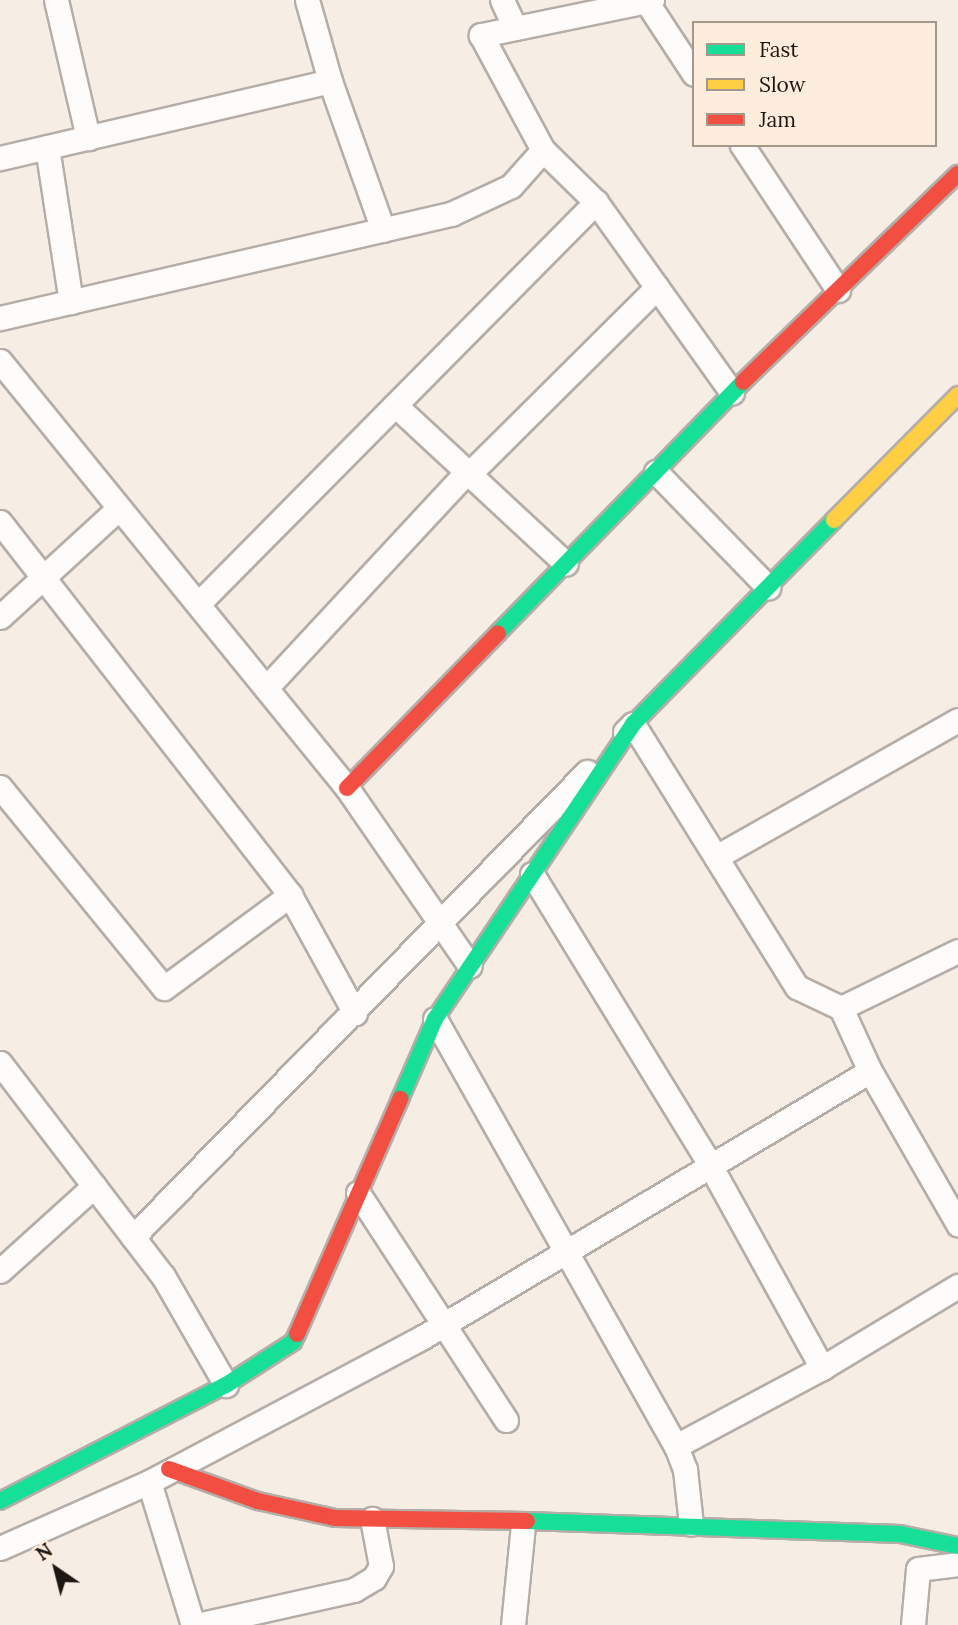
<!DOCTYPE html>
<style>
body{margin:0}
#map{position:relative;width:958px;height:1625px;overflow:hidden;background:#f6ede5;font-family:Lora,serif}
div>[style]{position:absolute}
.roads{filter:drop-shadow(2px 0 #b5ada7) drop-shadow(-2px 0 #b5ada7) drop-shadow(0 2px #b5ada7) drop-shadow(0 -2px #b5ada7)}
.street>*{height:23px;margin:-11.5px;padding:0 11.5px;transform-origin:11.5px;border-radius:11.5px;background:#fefcfb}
.fast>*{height:16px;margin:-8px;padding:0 8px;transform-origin:8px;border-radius:8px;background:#16e098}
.slow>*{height:16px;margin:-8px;padding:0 8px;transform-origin:8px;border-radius:8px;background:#ffcf43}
.jam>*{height:16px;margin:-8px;padding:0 8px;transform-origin:8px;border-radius:8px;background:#f24e42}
span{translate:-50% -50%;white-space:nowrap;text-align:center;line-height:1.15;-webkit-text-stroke:5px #feecdd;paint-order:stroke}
.legend{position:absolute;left:692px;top:21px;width:245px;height:126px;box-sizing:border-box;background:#feecdd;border:2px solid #a4978c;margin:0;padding:9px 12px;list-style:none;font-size:21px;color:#1d1712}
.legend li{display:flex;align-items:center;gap:14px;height:35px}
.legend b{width:35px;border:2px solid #a4978c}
.north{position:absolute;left:21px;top:1534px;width:70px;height:70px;-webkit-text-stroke:5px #feecdd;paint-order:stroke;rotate:325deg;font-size:19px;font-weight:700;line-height:28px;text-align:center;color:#1d1712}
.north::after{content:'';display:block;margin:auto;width:24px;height:32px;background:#1d1712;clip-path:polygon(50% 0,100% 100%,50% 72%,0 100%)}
</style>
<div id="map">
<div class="roads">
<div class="street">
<i style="left:56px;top:0;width:142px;rotate:76.9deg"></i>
<i style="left:307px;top:0;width:84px;rotate:74.1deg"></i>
<i style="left:330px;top:81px;width:158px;rotate:70.4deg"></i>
<i style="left:502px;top:0;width:31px;rotate:65deg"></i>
<i style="left:652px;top:0;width:175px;rotate:168.4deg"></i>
<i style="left:481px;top:35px;width:131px;rotate:61.7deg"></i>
<i style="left:543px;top:150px;width:74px;rotate:44.5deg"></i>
<i style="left:596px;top:202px;width:234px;rotate:54.5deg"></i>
<i style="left:646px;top:1px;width:87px;rotate:56.7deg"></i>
<i style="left:742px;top:145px;width:174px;rotate:56.5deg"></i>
<i style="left:47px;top:147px;width:157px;rotate:81.2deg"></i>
<i style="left:0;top:158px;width:339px;rotate:-13.1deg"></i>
<i style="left:0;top:318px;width:463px;rotate:-13deg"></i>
<i style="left:451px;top:214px;width:66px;rotate:-25deg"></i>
<i style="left:511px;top:186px;width:48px;rotate:-48.4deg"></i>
<i style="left:0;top:361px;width:550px;rotate:50.9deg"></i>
<i style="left:347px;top:788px;width:216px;rotate:55.4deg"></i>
<i style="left:395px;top:405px;width:233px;rotate:42.9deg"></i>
<i style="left:656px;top:472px;width:161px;rotate:45.8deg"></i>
<i style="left:469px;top:474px;width:265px;rotate:-44.8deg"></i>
<i style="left:0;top:522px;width:472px;rotate:52.1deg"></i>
<i style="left:290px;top:895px;width:135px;rotate:61.2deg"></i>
<i style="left:198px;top:604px;width:566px;rotate:-45.29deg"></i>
<i style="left:0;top:617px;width:161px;rotate:-42.5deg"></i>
<i style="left:266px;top:688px;width:295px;rotate:-47.1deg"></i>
<i style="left:625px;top:732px;width:11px;rotate:-45deg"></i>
<i style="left:633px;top:724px;width:310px;rotate:58.1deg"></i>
<i style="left:797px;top:987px;width:49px;rotate:25.5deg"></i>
<i style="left:841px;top:1008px;width:69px;rotate:65.3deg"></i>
<i style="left:870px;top:1071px;width:177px;rotate:60.1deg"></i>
<i style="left:0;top:787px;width:259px;rotate:50.8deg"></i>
<i style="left:164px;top:988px;width:157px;rotate:-36.4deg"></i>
<i style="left:716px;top:857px;width:278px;rotate:-29.5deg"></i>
<i style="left:532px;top:874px;width:341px;rotate:58.5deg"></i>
<i style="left:710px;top:1165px;width:232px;rotate:61.1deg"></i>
<i style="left:841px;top:1008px;width:130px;rotate:-26deg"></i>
<i style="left:435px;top:1019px;width:490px;rotate:60.6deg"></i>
<i style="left:676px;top:1446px;width:26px;rotate:69deg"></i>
<i style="left:685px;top:1470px;width:54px;rotate:83.7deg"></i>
<i style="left:0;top:1063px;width:268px;rotate:52.6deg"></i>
<i style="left:163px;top:1276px;width:126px;rotate:60deg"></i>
<i style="left:358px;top:1193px;width:271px;rotate:56.9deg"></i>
<i style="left:133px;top:1237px;width:650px;rotate:-45.69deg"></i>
<i style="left:0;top:1271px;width:127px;rotate:-42.1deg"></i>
<i style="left:676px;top:1446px;width:166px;rotate:-28.1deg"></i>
<i style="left:822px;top:1368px;width:159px;rotate:-31.1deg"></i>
<i style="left:149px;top:1482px;width:150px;rotate:72.9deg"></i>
<i style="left:0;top:1548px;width:163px;rotate:-23.9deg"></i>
<i style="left:149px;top:1482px;width:308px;rotate:-27.9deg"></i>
<i style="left:421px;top:1338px;width:522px;rotate:-30.74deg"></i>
<i style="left:197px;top:1625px;width:161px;rotate:-12.6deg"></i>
<i style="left:354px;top:1590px;width:23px;rotate:-31deg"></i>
<i style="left:374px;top:1578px;width:14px;rotate:-60deg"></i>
<i style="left:381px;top:1566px;width:48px;rotate:-100.8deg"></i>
<i style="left:513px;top:1625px;width:101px;rotate:-84.3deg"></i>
<i style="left:913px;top:1625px;width:56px;rotate:-84.9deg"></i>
<i style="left:918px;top:1569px;width:40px;rotate:-7.1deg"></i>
</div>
<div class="fast">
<i style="left:498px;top:633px;width:351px;rotate:-45.7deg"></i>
<i style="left:400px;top:1099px;width:87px;rotate:-66.4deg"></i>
<i style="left:435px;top:1019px;width:355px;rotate:-56.1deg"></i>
<i style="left:633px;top:724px;width:286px;rotate:-45.4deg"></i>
<i style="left:0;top:1501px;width:254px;rotate:-27.2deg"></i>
<i style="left:226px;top:1385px;width:80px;rotate:-32.7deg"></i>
<i style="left:293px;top:1342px;width:9px;rotate:-63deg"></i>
<i style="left:527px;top:1521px;width:373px;rotate:2deg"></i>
<i style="left:900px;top:1534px;width:59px;rotate:11.7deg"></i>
</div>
<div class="slow">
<i style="left:834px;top:520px;width:176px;rotate:-45.2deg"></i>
</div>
<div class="jam">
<i style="left:743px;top:382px;width:299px;rotate:-44.1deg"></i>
<i style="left:347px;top:788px;width:216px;rotate:-45.7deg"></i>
<i style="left:297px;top:1334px;width:257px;rotate:-66.3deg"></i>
<i style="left:169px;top:1469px;width:95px;rotate:19.8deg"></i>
<i style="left:258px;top:1501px;width:79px;rotate:12.4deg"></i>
<i style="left:335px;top:1518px;width:192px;rotate:0.9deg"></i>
</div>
</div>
<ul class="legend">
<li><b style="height:9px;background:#16e098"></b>Fast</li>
<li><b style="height:9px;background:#ffcf43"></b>Slow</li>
<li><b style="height:9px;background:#f24e42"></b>Jam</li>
</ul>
<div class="north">N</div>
</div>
